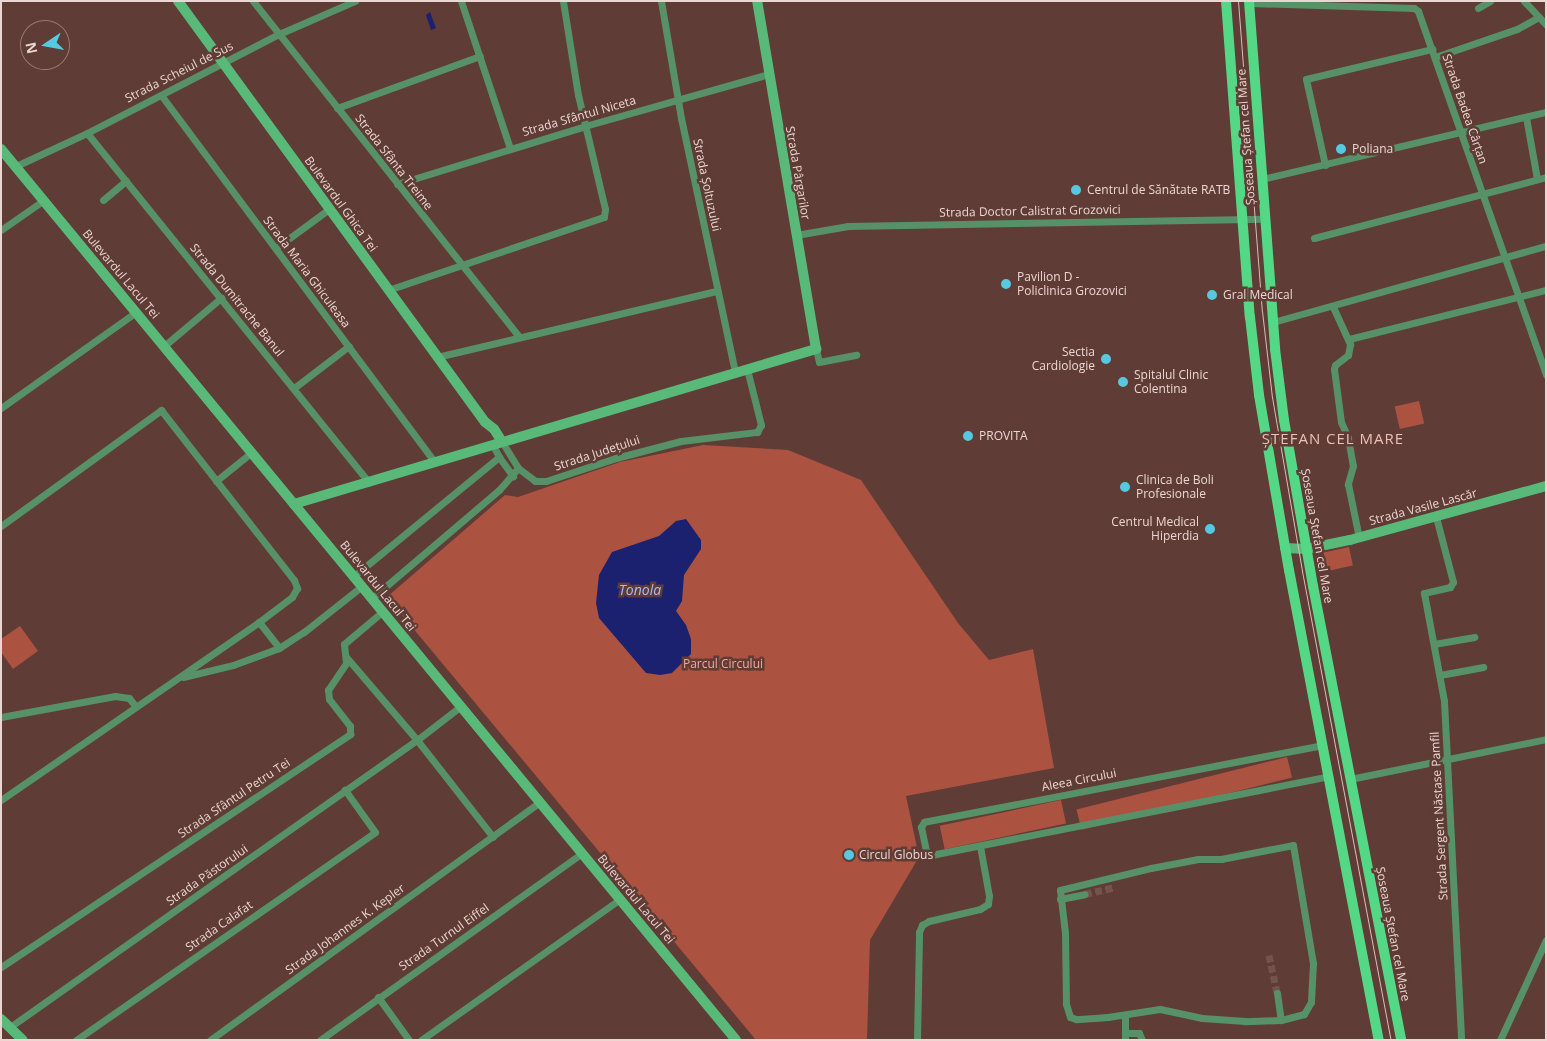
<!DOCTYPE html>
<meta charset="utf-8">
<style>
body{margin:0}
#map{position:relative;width:1547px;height:1041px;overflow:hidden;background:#5f3c35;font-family:"Open Sans",sans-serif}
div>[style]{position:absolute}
.green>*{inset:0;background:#ab5240;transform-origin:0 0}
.water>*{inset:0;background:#1c216f}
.street-tunnel>*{height:7px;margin-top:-3.5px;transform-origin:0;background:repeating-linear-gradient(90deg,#74534c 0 7px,transparent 0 10.5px)}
.street>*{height:7px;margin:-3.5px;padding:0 3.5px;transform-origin:3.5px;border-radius:3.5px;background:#579168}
.secondary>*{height:10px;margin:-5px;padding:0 5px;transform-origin:5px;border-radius:5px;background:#58b979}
.primary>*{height:10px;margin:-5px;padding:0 5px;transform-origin:5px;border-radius:5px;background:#55d886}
.tram>*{height:1px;margin:-0.5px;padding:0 0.5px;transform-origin:0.5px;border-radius:0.5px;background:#d6bfb9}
.dots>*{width:14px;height:14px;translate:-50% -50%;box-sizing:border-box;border:2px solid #5f3c35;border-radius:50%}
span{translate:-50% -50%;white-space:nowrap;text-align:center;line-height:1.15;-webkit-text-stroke:5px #5f3c35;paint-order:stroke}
.street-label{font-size:12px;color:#ecd6d1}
.poi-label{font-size:12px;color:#ecd6d1}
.left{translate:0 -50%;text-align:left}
.right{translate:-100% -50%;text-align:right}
.park-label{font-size:12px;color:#f8a897}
.water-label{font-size:14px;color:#a9bafd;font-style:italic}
.quarter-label{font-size:15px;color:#ebc0b6;letter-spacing:1px}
.frame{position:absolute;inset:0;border:2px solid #ecd6d1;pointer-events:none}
.north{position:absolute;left:20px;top:20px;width:50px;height:50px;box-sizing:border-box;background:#5f3c35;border:1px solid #977a73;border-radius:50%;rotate:258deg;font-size:14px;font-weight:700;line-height:20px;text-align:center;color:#ecd6d1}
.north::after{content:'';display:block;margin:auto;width:18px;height:22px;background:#56c9e0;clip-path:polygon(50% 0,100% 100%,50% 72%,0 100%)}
</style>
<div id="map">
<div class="green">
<i style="left:1419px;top:401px;width:23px;height:25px;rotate:77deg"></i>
<i style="clip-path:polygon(703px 445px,788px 450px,861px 480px,958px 623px,989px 660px,1033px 649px,1054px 768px,906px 796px,919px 857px,870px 940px,867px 1040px,756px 1040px,387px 597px,505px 495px,518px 497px,620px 462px)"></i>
<i style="left:1349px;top:547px;width:19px;height:26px;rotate:78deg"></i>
<i style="clip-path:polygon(20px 626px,38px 651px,13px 669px,1px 652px,1px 639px)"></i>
<i style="left:1287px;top:757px;width:21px;height:217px;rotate:76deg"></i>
<i style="left:1061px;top:800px;width:24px;height:124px;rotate:78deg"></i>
</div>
<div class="water">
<i style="clip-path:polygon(430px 12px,436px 28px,431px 30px,426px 15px)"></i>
<i style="clip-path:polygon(686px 519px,701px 540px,701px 549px,684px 575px,682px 601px,676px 611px,686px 625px,691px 639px,691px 654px,672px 673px,660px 675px,646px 673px,599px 618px,596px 603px,599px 575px,612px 552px,659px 536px,676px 521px)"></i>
</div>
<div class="street-tunnel">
<i style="left:1085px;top:894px;width:31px;rotate:-13deg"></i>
<i style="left:1269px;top:955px;width:39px;rotate:78deg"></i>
</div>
<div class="street">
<i style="left:253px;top:1px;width:429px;rotate:51.6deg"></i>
<i style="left:461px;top:1px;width:155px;rotate:71.6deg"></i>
<i style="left:661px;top:1px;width:119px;rotate:80.3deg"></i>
<i style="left:681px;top:118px;width:261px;rotate:78deg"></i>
<i style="left:1524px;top:1px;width:33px;rotate:47deg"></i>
<i style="left:1249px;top:3px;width:165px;rotate:1.7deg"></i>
<i style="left:1414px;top:8px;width:5px;rotate:37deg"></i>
<i style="left:1418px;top:11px;width:386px;rotate:70.6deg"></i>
<i style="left:1478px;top:8px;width:14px;rotate:-30deg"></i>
<i style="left:1435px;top:57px;width:87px;rotate:-18.9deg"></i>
<i style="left:1517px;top:29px;width:25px;rotate:-29deg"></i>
<i style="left:161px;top:95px;width:458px;rotate:53.3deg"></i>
<i style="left:337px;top:108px;width:152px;rotate:-20deg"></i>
<i style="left:1526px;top:117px;width:63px;rotate:79.9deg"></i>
<i style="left:87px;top:133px;width:449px;rotate:51.1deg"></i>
<i style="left:1325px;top:165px;width:88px;rotate:-102.5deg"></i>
<i style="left:1306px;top:79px;width:130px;rotate:-13.4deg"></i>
<i style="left:16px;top:166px;width:78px;rotate:-24.9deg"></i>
<i style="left:87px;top:133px;width:216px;rotate:-27.3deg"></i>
<i style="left:279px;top:34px;width:83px;rotate:-23.5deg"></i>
<i style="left:1262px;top:179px;width:292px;rotate:-13.3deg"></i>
<i style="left:397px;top:184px;width:197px;rotate:-17.1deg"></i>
<i style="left:585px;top:126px;width:191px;rotate:-15.8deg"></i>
<i style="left:103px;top:200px;width:30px;rotate:-40deg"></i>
<i style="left:1px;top:230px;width:52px;rotate:-34.9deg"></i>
<i style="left:796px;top:235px;width:53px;rotate:-9.8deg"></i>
<i style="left:848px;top:226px;width:417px;rotate:-1deg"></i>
<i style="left:1314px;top:238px;width:240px;rotate:-14.7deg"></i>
<i style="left:276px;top:248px;width:66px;rotate:-36.3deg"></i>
<i style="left:388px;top:290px;width:228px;rotate:-18.7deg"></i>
<i style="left:604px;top:217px;width:8px;rotate:-83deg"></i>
<i style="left:605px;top:209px;width:117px;rotate:-103.3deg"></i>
<i style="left:578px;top:95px;width:95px;rotate:-99.1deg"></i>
<i style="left:1333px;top:307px;width:41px;rotate:65.3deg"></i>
<i style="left:1350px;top:344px;width:11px;rotate:100deg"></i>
<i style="left:1348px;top:355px;width:16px;rotate:142deg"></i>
<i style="left:1335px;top:365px;width:4px;rotate:104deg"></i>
<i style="left:1334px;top:369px;width:53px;rotate:82.5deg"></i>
<i style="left:1341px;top:422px;width:17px;rotate:66deg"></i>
<i style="left:1348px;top:438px;width:28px;rotate:80deg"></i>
<i style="left:1353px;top:466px;width:19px;rotate:106deg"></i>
<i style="left:1348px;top:484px;width:55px;rotate:78.5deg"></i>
<i style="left:1273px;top:322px;width:283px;rotate:-15.6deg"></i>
<i style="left:1349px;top:339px;width:203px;rotate:-14deg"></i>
<i style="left:164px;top:346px;width:75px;rotate:-40.1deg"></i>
<i style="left:816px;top:349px;width:13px;rotate:77deg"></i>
<i style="left:819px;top:362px;width:38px;rotate:-11deg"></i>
<i style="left:437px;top:357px;width:288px;rotate:-13.3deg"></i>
<i style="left:294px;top:388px;width:69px;rotate:-37.4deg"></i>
<i style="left:1px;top:408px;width:166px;rotate:-35.4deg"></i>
<i style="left:502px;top:442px;width:31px;rotate:58deg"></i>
<i style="left:518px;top:468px;width:21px;rotate:37deg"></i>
<i style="left:535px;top:481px;width:11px"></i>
<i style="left:546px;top:481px;width:74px;rotate:-18.2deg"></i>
<i style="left:616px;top:458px;width:67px;rotate:-14.7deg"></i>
<i style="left:681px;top:441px;width:77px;rotate:-6.8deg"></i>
<i style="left:757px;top:432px;width:8px;rotate:-60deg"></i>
<i style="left:761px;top:425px;width:58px;rotate:-104deg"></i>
<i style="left:499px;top:457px;width:24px;rotate:54deg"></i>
<i style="left:216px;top:481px;width:46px;rotate:-38.9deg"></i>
<i style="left:1436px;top:517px;width:67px;rotate:75.3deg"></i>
<i style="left:1453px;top:582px;width:6px;rotate:121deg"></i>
<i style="left:1450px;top:587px;width:27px;rotate:167deg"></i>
<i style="left:1424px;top:593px;width:110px;rotate:79.5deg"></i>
<i style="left:1444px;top:701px;width:339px;rotate:87.1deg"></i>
<i style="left:1px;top:526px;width:198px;rotate:-35.9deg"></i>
<i style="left:161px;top:410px;width:216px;rotate:52deg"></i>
<i style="left:294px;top:580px;width:9px;rotate:69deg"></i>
<i style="left:297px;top:588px;width:10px;rotate:119deg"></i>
<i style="left:292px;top:597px;width:41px;rotate:142.9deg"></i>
<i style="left:259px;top:622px;width:313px;rotate:145.4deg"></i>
<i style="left:354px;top:576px;width:188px;rotate:-39.4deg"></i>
<i style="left:499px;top:457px;width:13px;rotate:-117deg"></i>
<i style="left:372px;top:598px;width:167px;rotate:-40.4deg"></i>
<i style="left:499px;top:490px;width:29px;rotate:-49deg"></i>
<i style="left:259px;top:622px;width:33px;rotate:52deg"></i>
<i style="left:1434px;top:644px;width:41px;rotate:-9.9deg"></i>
<i style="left:347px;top:658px;width:108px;rotate:49.5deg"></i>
<i style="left:417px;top:740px;width:123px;rotate:51.9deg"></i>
<i style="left:1440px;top:675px;width:44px;rotate:-10.5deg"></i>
<i style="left:183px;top:677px;width:51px;rotate:-13.5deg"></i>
<i style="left:233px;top:665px;width:49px;rotate:-20.3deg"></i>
<i style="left:279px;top:648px;width:30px;rotate:-33deg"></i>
<i style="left:304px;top:632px;width:74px;rotate:-38.4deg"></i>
<i style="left:1px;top:717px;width:116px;rotate:-10.4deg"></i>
<i style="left:115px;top:696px;width:14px;rotate:8deg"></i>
<i style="left:129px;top:698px;width:11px;rotate:52deg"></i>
<i style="left:1323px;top:745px;width:406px;rotate:169.1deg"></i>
<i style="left:924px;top:822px;width:6px;rotate:121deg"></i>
<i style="left:921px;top:827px;width:25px;rotate:78deg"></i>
<i style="left:926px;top:851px;width:6px;rotate:39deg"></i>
<i style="left:931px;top:855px;width:406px;rotate:-11.2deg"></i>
<i style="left:1350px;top:779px;width:200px;rotate:-11.5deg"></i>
<i style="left:1293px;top:845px;width:120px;rotate:80.4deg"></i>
<i style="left:1313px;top:963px;width:39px;rotate:93deg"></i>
<i style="left:1311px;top:1002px;width:14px;rotate:120deg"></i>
<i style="left:1304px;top:1014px;width:24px;rotate:165deg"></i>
<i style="left:1281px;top:1020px;width:36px;rotate:178deg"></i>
<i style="left:1245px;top:1021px;width:43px;rotate:-176deg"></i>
<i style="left:1202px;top:1018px;width:43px;rotate:-167.9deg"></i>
<i style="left:1160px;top:1009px;width:53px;rotate:171.3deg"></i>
<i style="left:1108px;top:1017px;width:32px;rotate:176deg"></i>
<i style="left:1076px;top:1019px;width:6px;rotate:-162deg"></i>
<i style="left:1070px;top:1017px;width:14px;rotate:-107deg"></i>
<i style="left:1066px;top:1004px;width:71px;rotate:-90.8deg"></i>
<i style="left:1065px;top:933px;width:43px;rotate:-96.6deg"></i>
<i style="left:1060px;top:890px;width:94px;rotate:-13.6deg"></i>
<i style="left:1151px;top:868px;width:48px;rotate:-10.8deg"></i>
<i style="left:1198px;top:859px;width:23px"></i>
<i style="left:1221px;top:859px;width:73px;rotate:-11deg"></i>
<i style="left:1060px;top:899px;width:25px;rotate:-11deg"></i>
<i style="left:1px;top:967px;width:420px;rotate:-33.7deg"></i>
<i style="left:350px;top:734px;width:8px;rotate:-90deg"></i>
<i style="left:350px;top:726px;width:34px;rotate:-128deg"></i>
<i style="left:329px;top:699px;width:9px;rotate:-96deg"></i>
<i style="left:328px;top:690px;width:32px;rotate:-56deg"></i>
<i style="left:346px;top:663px;width:19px;rotate:-96deg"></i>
<i style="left:344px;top:644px;width:51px;rotate:-40.2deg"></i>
<i style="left:1277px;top:993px;width:27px;rotate:82deg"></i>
<i style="left:378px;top:997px;width:53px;rotate:54.2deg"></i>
<i style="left:10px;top:1027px;width:498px;rotate:-35.2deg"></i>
<i style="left:417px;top:740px;width:56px;rotate:-37.7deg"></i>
<i style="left:1125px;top:1033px;width:14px"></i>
<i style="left:1139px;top:1033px;width:8px;rotate:67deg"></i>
<i style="left:76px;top:1040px;width:364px;rotate:-34.8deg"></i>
<i style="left:375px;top:832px;width:52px;rotate:-125.5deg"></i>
<i style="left:210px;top:1040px;width:407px;rotate:-35.8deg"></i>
<i style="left:320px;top:1040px;width:322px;rotate:-35.5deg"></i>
<i style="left:421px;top:1040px;width:244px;rotate:-35.3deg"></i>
<i style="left:917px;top:1040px;width:108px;rotate:-88.9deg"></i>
<i style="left:919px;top:932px;width:8px;rotate:-67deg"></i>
<i style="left:922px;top:925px;width:8px;rotate:-30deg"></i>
<i style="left:929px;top:921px;width:52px;rotate:-13.2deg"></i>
<i style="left:980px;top:909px;width:9px;rotate:-32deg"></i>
<i style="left:988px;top:904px;width:8px;rotate:-83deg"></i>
<i style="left:989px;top:896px;width:51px;rotate:-100.2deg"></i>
<i style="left:1125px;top:1040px;width:25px;rotate:-90deg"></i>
<i style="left:1500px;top:1040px;width:110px;rotate:-65.3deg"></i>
</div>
<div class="secondary">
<i style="left:178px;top:1px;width:521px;rotate:53.9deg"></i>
<i style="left:485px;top:422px;width:11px;rotate:38deg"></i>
<i style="left:494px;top:429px;width:15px;rotate:58deg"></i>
<i style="left:1px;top:149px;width:1155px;rotate:50.48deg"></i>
<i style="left:294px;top:504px;width:545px;rotate:-16.54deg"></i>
<i style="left:816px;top:349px;width:353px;rotate:-99.6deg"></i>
<i style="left:1285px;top:548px;width:21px;rotate:3deg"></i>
<i style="left:1306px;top:549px;width:45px;rotate:-11.6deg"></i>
<i style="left:1350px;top:540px;width:203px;rotate:-15.4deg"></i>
<i style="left:1px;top:1019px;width:30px;rotate:44deg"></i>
</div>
<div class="primary">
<i style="left:1226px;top:1px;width:317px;rotate:85.7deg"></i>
<i style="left:1250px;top:317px;width:79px;rotate:83.4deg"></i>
<i style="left:1259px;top:395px;width:178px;rotate:80.3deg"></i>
<i style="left:1289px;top:570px;width:479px;rotate:79.2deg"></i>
<i style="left:1249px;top:1px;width:349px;rotate:85.7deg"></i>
<i style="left:1275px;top:349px;width:72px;rotate:82.8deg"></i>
<i style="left:1284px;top:420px;width:169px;rotate:80.1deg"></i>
<i style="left:1313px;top:586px;width:462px;rotate:79deg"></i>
</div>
<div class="tram">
<i style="left:1238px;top:1px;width:311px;rotate:85.6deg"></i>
<i style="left:1262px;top:311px;width:87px;rotate:83.4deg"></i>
<i style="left:1272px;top:397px;width:177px;rotate:80.2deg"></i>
<i style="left:1302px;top:571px;width:477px;rotate:79.3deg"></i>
</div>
<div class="dots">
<i style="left:1341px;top:149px;background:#56c9e0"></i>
<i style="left:1076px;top:190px;background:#56c9e0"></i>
<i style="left:1006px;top:284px;background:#56c9e0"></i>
<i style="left:1212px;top:295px;background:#56c9e0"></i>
<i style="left:1106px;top:359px;background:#56c9e0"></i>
<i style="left:1123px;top:382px;background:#56c9e0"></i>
<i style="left:968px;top:436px;background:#56c9e0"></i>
<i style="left:1125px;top:487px;background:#56c9e0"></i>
<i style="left:1210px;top:529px;background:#56c9e0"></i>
<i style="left:849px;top:855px;background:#56c9e0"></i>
</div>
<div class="street-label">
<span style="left:179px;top:72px;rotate:-27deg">Strada Scheiul de Sus</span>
<span style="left:1465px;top:109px;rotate:71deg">Strada Badea Cârțan</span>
<span style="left:579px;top:116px;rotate:-16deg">Strada Sfântul Niceta</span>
<span style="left:1246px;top:137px;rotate:-94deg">Șoseaua Ștefan cel Mare</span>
<span style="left:394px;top:162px;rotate:52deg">Strada Sfânta Treime</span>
<span style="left:798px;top:173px;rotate:80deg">Strada Pârgarilor</span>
<span style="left:707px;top:185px;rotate:78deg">Strada Șoltuzului</span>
<span style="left:341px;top:204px;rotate:54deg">Bulevardul Ghica Tei</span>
<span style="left:1030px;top:211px;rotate:-1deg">Strada Doctor Calistrat Grozovici</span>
<span style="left:307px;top:272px;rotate:53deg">Strada Maria Ghiculeasa</span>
<span style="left:121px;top:274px;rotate:50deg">Bulevardul Lacul Tei</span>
<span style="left:237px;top:300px;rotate:51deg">Strada Dumitrache Banul</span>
<span style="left:597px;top:453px;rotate:-18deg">Strada Județului</span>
<span style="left:1423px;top:507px;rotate:-15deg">Strada Vasile Lascăr</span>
<span style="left:1317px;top:536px;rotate:80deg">Șoseaua Ștefan cel Mare</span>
<span style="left:378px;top:586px;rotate:51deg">Bulevardul Lacul Tei</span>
<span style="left:1079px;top:780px;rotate:-11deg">Aleea Circului</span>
<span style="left:234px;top:798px;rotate:-34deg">Strada Sfântul Petru Tei</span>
<span style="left:1439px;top:816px;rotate:-93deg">Strada Sergent Năstase Pamfil</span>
<span style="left:207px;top:875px;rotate:-35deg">Strada Păstorului</span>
<span style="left:636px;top:899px;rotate:50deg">Bulevardul Lacul Tei</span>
<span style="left:219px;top:926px;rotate:-35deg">Strada Calafat</span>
<span style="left:345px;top:929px;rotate:-36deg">Strada Johannes K. Kepler</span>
<span style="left:1393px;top:934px;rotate:79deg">Șoseaua Ștefan cel Mare</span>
<span style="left:444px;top:937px;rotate:-35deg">Strada Turnul Eiffel</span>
</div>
<div class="poi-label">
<span class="left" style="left:1352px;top:149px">Poliana</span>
<span class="left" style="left:1087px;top:190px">Centrul de Sănătate RATB</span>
<span class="left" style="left:1017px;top:284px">Pavilion D -<br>Policlinica Grozovici</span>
<span class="left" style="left:1223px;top:295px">Gral Medical</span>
<span class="right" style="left:1095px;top:359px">Sectia<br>Cardiologie</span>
<span class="left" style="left:1134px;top:382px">Spitalul Clinic<br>Colentina</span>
<span class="left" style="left:979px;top:436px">PROVITA</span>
<span class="left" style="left:1136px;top:487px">Clinica de Boli<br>Profesionale</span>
<span class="right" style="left:1199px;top:529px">Centrul Medical<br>Hiperdia</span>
<span class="left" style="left:859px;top:855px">Circul Globus</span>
</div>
<div class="park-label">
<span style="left:723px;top:664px">Parcul Circului</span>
</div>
<div class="water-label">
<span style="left:640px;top:590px">Tonola</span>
</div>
<div class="quarter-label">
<span style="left:1333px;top:439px">ȘTEFAN CEL MARE</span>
</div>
<div class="frame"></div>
<div class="north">N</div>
</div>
